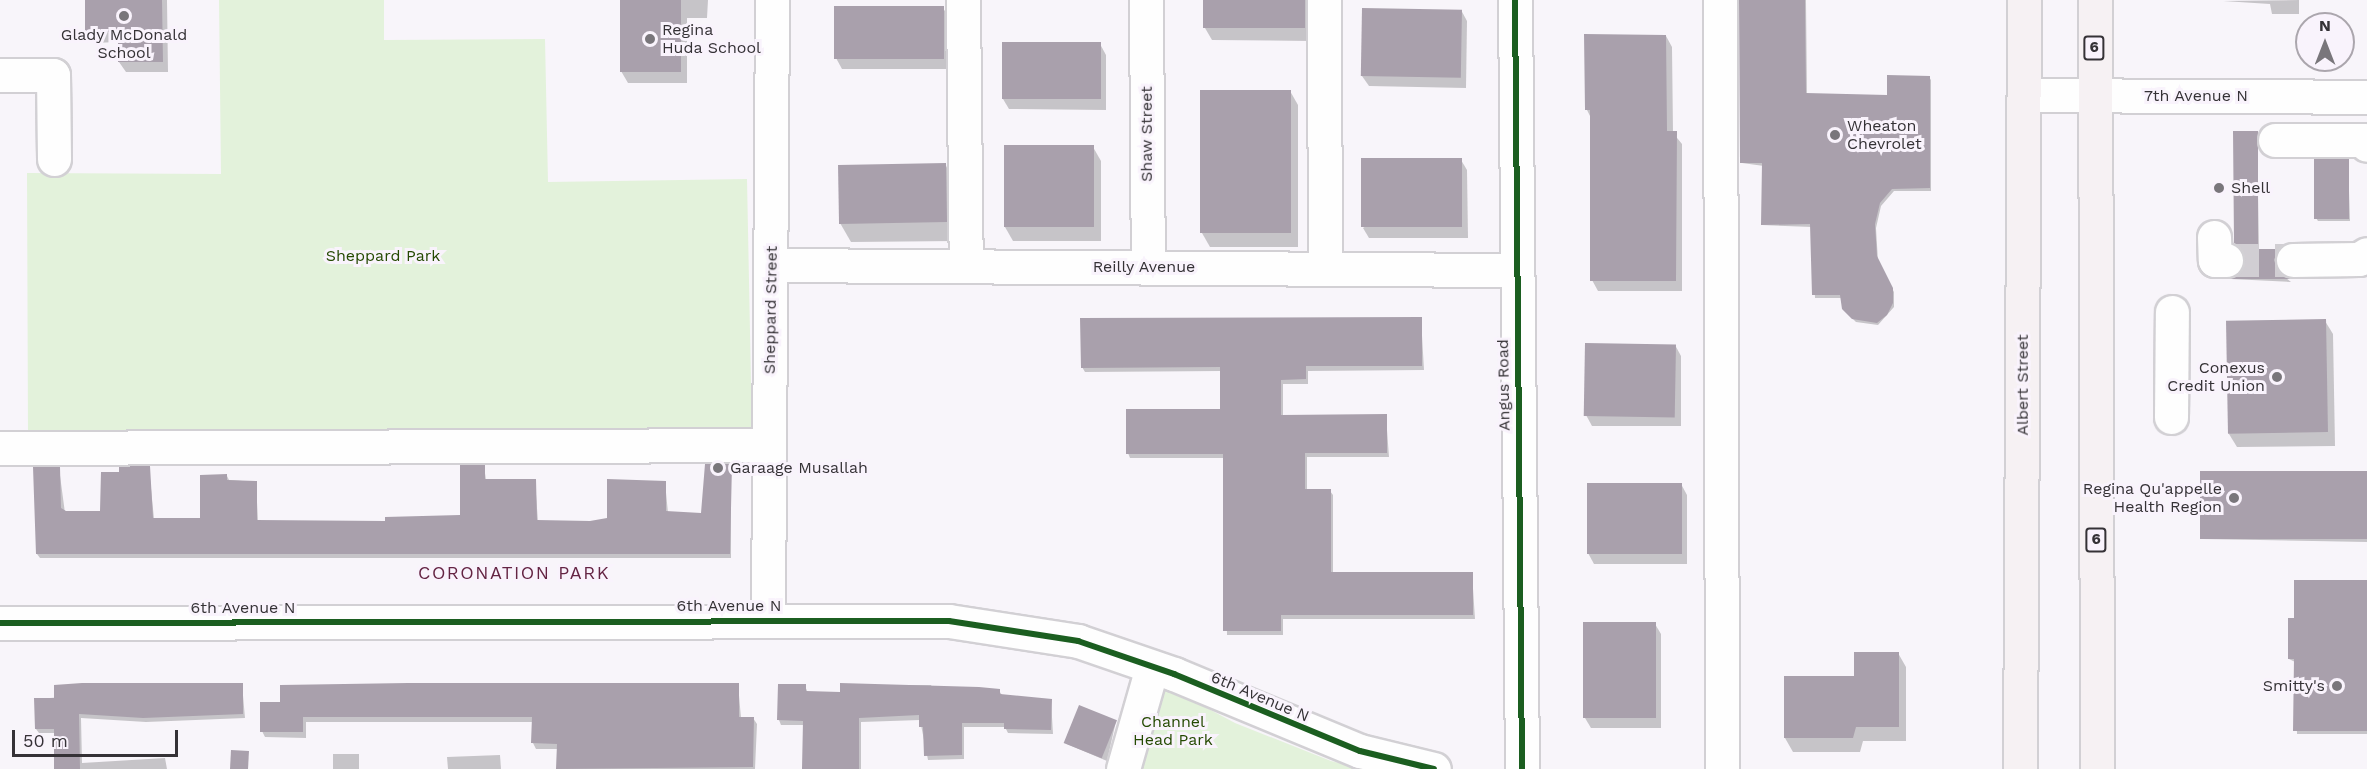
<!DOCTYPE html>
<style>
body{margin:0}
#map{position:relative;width:2367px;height:769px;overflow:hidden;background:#f8f5fa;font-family:"Work Sans",sans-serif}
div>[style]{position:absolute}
.green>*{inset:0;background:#e3f2db}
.shadow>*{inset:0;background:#0003;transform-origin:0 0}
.building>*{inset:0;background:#a9a0ac;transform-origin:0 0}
.minor-tunnel>*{height:33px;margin-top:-16.5px;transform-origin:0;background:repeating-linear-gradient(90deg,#d1ced3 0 33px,transparent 0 49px)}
.roads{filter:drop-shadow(2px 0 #d2d0d4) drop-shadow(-2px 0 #d2d0d4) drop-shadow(0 2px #d2d0d4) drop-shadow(0 -2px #d2d0d4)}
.minor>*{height:33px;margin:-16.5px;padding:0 16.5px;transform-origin:16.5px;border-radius:16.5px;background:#fefefe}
.major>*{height:33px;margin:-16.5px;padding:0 16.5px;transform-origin:16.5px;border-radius:16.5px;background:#f6f1f3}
.cycleway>*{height:6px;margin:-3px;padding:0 3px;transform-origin:3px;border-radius:3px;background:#1b5e20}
.dots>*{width:16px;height:16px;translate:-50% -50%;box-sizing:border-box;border:3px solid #f9f3fc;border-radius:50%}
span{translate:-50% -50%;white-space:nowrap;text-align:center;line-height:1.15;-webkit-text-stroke:6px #f9f3fc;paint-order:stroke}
.shield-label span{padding:2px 4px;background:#f9f3fc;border:2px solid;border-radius:4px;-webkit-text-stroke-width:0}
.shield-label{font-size:15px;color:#353236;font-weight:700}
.poi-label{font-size:16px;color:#353236}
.left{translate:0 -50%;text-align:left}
.right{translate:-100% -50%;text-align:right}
.street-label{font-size:16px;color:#353236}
.park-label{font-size:16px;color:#254a02}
.neighbourhood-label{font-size:18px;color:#642443;letter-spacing:1.5px}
.north{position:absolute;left:2295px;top:12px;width:60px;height:60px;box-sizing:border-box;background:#f9f3fc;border:2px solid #aba6ad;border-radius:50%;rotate:0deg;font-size:16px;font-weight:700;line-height:24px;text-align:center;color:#353236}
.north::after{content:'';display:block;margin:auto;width:21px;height:27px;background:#79767b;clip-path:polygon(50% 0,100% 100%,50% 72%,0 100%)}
.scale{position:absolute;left:12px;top:730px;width:166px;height:27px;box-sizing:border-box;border:3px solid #353236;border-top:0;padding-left:8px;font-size:18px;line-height:21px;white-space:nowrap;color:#353236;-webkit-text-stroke:4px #f9f3fc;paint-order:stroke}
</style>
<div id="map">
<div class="green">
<i style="clip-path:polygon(219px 0,384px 0,384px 40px,545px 39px,548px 182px,747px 179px,752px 433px,28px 436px,27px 173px,221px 174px)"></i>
<i style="clip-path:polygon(1149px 677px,1235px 723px,1331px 761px,1363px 769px,1123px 769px)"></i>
</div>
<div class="shadow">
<i style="clip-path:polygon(86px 0,167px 0,168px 72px,126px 72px,119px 62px,119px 42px,92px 43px,86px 32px)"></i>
<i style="clip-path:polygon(621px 0,708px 0,707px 18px,687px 18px,687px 83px,628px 83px,621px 71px)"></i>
<i style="clip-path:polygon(1205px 0,1312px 0,1312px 41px,1212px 40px,1205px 28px)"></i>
<i style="clip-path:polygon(1740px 0,1806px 0,1807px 95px,1888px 96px,1929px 77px,1931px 80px,1931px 191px,1894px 191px,1881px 206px,1876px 228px,1878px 261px,1894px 292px,1894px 307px,1878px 325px,1856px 322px,1846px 312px,1842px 298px,1815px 298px,1812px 227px,1762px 225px,1764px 166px,1742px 163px)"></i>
<i style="clip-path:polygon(2299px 0,2299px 14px,2272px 14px,2270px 4px,2223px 1px)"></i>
<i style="clip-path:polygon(943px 8px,950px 19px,950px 69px,842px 69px,836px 58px)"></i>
<i style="clip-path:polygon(1461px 10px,1467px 21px,1466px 88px,1369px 86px,1362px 76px)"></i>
<i style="clip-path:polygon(1666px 36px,1672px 47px,1673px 133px,1682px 144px,1682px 291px,1598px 291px,1592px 280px,1591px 118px,1587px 110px)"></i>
<i style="clip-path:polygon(1100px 44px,1106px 55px,1106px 110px,1009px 109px,1003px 99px)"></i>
<i style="clip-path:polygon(1290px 91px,1298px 105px,1298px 247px,1210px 247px,1202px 233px)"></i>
<i style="clip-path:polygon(2257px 133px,2259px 250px,2278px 250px,2277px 271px,2291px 282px,2231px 279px,2243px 271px,2246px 261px,2235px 243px)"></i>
<i style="clip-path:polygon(1093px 147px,1101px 161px,1101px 241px,1013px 241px,1005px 227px)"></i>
<i style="clip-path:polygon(1461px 160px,1467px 170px,1468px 238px,1369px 238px,1363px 228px)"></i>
<i style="clip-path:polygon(2348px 160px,2350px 221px,2318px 221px,2316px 218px)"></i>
<i style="clip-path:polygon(945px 164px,956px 184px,957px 241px,851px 242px,840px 223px)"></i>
<i style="clip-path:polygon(1421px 318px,1424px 370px,1308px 371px,1308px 384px,1283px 384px,1283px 416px,1386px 416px,1389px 457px,1307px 457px,1307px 491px,1330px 491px,1333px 495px,1333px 573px,1472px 573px,1475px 619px,1283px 619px,1283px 635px,1227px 635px,1224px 458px,1130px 458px,1128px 453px,1222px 411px,1222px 371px,1085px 372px,1082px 367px)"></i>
<i style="clip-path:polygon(2325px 321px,2333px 334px,2335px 446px,2237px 447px,2229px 434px)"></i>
<i style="clip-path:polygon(1675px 345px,1681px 356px,1681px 426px,1592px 426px,1586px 415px)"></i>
<i style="clip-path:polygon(731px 465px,731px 558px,40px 558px,37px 554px,59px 468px,65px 513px,102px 512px,121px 474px,149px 468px,154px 519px,202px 519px,227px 476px,229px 480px,256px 482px,258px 521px,387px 522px,461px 516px,484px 466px,486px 480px,535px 480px,538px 522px,590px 522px,608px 520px,665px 482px,668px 513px,702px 515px)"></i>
<i style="clip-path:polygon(2367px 473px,2367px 542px,2202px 539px)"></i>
<i style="clip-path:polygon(1681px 484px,1687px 495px,1687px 564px,1594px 564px,1588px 553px)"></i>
<i style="clip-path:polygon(2367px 582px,2367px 734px,2297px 734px,2295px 662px,2289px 659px,2296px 619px)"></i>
<i style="clip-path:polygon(1655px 624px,1661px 634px,1661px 728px,1591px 728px,1585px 718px)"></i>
<i style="clip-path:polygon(1898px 653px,1906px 667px,1906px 741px,1863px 741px,1860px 752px,1793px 752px,1785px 738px,1855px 677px)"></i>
<i style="clip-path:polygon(242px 684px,245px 718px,146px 722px,81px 718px,82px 763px,165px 758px,167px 769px,55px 769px,55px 733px,39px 733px,36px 729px,36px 699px)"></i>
<i style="clip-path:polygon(738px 684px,741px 718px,753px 718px,757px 724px,755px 769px,558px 769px,558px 749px,536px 749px,533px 743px,533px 722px,306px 722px,306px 738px,265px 737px,262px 731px,262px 704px)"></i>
<i style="clip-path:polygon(842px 685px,931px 685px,933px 689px,999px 691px,1003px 696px,1051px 700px,1053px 734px,1008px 733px,1005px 727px,964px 727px,964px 759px,928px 760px,920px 720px,861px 722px,861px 769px,804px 769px,804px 725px,781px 725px,779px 720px,805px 686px,808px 693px,842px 694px)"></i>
<i style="clip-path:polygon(1116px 721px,1107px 761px,1067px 744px)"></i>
<i style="left:333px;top:754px;width:26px;height:15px"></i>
<i style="clip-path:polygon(500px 755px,501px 769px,448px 769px,447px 757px)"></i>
</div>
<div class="building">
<i style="clip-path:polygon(85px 0,162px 0,163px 62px,118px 62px,118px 32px,85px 32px)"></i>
<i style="left:620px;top:0;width:61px;height:72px"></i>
<i style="left:1203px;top:0;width:102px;height:28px"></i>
<i style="clip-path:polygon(1739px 0,1805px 0,1806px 93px,1887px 95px,1887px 75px,1930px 76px,1930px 188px,1892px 189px,1880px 203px,1875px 224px,1877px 256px,1893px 288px,1893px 303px,1887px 315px,1877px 323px,1852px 319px,1842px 309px,1840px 295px,1812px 295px,1810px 224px,1761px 225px,1762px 163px,1740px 163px)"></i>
<i style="left:834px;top:6px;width:110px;height:53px"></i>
<i style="left:1362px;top:8px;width:100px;height:68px;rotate:1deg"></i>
<i style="clip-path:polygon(1584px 34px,1666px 35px,1667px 131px,1677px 131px,1676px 281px,1590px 281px,1590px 110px,1585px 110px)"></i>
<i style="left:1002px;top:42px;width:99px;height:57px"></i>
<i style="left:1200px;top:90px;width:91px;height:143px"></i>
<i style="clip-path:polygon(2233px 131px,2258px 131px,2258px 249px,2278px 249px,2274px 260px,2277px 269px,2291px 279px,2229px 279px,2242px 270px,2245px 261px,2242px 250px,2234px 243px)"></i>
<i style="left:1004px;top:145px;width:90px;height:82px"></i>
<i style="left:1462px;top:158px;width:69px;height:101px;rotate:90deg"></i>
<i style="left:2314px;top:159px;width:35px;height:60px"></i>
<i style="left:946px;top:163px;width:59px;height:108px;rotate:89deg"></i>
<i style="clip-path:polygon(1422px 317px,1422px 366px,1306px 366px,1306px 379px,1281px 380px,1281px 415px,1387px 414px,1387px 453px,1305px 453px,1305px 489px,1331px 489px,1331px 572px,1473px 572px,1473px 615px,1281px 615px,1281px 631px,1223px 631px,1223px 454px,1126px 454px,1126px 409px,1220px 409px,1220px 367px,1081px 368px,1080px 318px)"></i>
<i style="left:2326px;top:319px;width:113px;height:100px;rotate:89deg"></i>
<i style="left:1585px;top:343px;width:91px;height:73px;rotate:1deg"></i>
<i style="clip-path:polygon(705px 464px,732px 464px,730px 554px,36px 554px,33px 467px,60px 467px,61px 508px,66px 511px,100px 511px,101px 472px,119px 472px,119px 466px,150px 466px,153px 518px,200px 518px,200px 475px,227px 474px,227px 480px,257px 481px,257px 520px,385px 521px,385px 517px,460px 515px,460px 465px,485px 465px,485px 479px,536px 479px,537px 520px,590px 521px,607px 518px,607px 479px,666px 481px,666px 511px,701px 513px)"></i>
<i style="left:2200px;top:471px;width:167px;height:68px"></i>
<i style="left:1587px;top:483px;width:95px;height:71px"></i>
<i style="clip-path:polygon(2294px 580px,2367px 580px,2367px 731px,2293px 731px,2294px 659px,2288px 659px,2288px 618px,2294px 618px)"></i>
<i style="left:1583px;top:622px;width:73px;height:96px"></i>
<i style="clip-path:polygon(1854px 652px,1899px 652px,1899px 727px,1856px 727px,1853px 738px,1784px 738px,1784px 676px,1854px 676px)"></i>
<i style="clip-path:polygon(82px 683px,243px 683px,243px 714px,143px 718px,79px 714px,80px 769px,54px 769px,54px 729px,35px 729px,34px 698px,54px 698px,54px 685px)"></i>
<i style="clip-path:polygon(408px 683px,739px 683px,739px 717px,754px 717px,753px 767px,556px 769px,557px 744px,531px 743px,532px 717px,303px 717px,303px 732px,260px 732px,260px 702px,280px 702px,280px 685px)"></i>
<i style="clip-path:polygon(840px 683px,979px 687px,1000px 689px,1000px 694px,1052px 699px,1051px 730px,1004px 729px,1004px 723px,962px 723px,962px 755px,924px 756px,923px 727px,919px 727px,919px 715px,859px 718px,859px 769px,802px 769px,803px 721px,777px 720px,778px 684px,806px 684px,806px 691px,840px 692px)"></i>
<i style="left:1079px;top:705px;width:41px;height:41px;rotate:22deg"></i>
<i style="left:231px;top:750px;width:18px;height:19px;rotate:3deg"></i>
</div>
<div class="minor-tunnel">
<i style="left:2226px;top:260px;width:67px"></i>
</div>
<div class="roads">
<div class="minor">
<i style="left:963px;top:0;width:266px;rotate:89.4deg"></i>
<i style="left:1146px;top:0;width:267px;rotate:89.6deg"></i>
<i style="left:1324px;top:0;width:269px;rotate:89.8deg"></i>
<i style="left:1515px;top:0;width:769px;rotate:89.48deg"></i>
<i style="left:1720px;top:0;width:769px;rotate:89.85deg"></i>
<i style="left:0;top:75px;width:53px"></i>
<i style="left:53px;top:75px;width:84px;rotate:89.3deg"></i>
<i style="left:2025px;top:95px;width:342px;rotate:0.3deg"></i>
<i style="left:2275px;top:140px;width:88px"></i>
<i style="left:2363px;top:140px;width:6px;rotate:51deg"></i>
<i style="left:2214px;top:237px;width:23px;rotate:88deg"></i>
<i style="left:2215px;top:260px;width:11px"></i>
<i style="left:2293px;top:260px;width:66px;rotate:-0.9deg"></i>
<i style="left:2359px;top:259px;width:9px;rotate:-32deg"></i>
<i style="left:772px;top:265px;width:744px;rotate:0.39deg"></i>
<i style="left:2171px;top:417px;width:105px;rotate:-89.5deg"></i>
<i style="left:0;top:448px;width:769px;rotate:-0.22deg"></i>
<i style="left:768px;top:619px;width:619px;rotate:-89.63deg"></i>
<i style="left:0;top:623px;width:949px;rotate:-0.12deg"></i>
<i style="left:949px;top:621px;width:131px;rotate:8.8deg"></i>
<i style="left:1078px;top:641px;width:102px;rotate:19deg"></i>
<i style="left:1174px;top:674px;width:201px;rotate:22.5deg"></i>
<i style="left:1360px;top:751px;width:76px;rotate:13.7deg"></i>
<i style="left:1123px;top:769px;width:106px;rotate:-74.1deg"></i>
</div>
<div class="major">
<i style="left:2095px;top:0;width:769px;rotate:89.85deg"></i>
<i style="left:2020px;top:769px;width:769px;rotate:-89.7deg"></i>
</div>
</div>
<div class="cycleway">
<i style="left:1515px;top:0;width:769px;rotate:89.48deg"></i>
<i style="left:0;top:623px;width:949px;rotate:-0.12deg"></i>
<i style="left:949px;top:621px;width:131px;rotate:8.8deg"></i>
<i style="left:1078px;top:641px;width:102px;rotate:19deg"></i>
<i style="left:1174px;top:674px;width:201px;rotate:22.5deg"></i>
<i style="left:1360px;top:751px;width:76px;rotate:13.7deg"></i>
</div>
<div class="dots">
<i style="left:124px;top:16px;background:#79767b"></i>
<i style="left:650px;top:39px;background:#79767b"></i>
<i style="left:1835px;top:135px;background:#79767b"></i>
<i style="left:2219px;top:188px;background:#79767b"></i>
<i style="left:2277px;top:377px;background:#79767b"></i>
<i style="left:718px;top:468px;background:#79767b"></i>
<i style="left:2234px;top:498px;background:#79767b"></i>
<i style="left:2337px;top:686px;background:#79767b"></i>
</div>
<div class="shield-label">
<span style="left:2094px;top:48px">6</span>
<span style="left:2096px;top:540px">6</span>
</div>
<div class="poi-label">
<span class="left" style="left:662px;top:39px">Regina<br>Huda School</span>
<span style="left:124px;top:44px">Glady McDonald<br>School</span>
<span class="left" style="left:1847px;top:135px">Wheaton<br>Chevrolet</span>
<span class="left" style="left:2231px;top:188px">Shell</span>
<span class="right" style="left:2265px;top:377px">Conexus<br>Credit Union</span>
<span class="left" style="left:730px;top:468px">Garaage Musallah</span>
<span class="right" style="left:2222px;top:498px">Regina Qu'appelle<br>Health Region</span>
<span class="right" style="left:2325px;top:686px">Smitty's</span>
</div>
<div class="street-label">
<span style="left:2196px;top:96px">7th Avenue N</span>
<span style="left:1147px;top:134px;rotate:-90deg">Shaw Street</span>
<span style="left:1144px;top:267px">Reilly Avenue</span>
<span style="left:771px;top:310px;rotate:-89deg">Sheppard Street</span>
<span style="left:1504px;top:385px;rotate:-91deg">Angus Road</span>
<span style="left:2023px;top:385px;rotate:-90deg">Albert Street</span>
<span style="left:729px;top:606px">6th Avenue N</span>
<span style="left:243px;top:608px">6th Avenue N</span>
<span style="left:1260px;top:697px;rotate:23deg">6th Avenue N</span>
</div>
<div class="park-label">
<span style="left:383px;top:256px">Sheppard Park</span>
<span style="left:1173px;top:731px">Channel<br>Head Park</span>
</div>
<div class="neighbourhood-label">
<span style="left:514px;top:573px">CORONATION PARK</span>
</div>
<div class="north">N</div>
<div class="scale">50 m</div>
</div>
